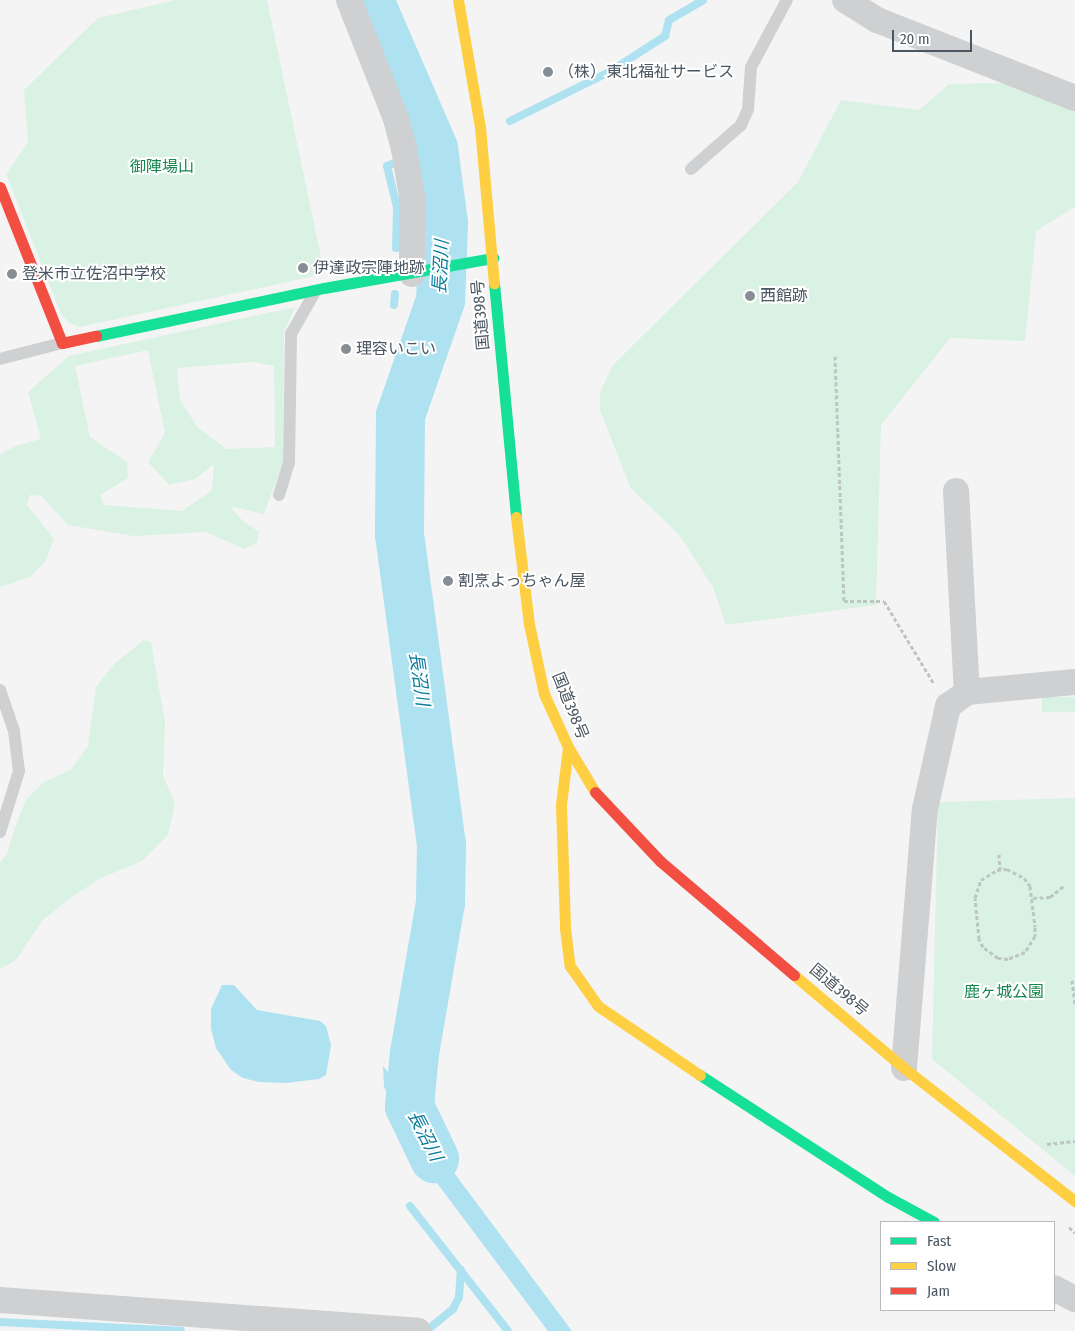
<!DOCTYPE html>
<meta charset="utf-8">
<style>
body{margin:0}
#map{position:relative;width:1075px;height:1331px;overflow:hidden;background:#f4f4f4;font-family:"Fira Sans Condensed","Noto Sans JP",sans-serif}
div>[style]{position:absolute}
.green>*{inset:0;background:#d9f2e3;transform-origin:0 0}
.water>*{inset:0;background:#aee2f0}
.stream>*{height:8px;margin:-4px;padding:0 4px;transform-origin:4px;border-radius:4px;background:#aee2f0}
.river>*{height:49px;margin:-24.5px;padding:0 24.5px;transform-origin:24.5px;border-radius:24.5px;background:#aee2f0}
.path>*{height:3px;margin-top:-1.5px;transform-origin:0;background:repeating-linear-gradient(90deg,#bcc7c4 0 4px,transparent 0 6.5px)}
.lane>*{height:12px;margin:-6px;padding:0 6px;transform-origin:6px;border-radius:6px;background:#ced0d2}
.street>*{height:26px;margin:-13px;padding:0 13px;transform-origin:13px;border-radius:13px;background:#ced0d2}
.fast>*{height:11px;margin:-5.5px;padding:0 5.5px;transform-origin:5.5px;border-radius:5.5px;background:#16e098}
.slow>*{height:11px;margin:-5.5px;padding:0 5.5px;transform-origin:5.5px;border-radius:5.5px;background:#ffcf43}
.jam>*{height:11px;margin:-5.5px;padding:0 5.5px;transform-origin:5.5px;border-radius:5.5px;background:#f24e42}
.dots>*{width:14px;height:14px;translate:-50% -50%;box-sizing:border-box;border:2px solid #fff;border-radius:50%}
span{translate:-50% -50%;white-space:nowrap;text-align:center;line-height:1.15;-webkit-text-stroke:4px #fff;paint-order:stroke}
.poi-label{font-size:16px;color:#4a5661}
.left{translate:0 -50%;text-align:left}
.park-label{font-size:16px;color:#17864f}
.street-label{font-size:16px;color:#4a5661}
.water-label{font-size:18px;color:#0c7c9b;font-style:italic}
.legend{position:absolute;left:880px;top:1221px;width:175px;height:90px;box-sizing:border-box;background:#fff;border:1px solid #b7bbc0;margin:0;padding:6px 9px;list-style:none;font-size:15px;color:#4a5661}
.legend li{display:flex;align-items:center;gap:10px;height:25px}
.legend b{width:25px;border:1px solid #b7bbc0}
.scale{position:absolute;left:892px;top:30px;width:80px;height:22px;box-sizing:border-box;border:2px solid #4a5661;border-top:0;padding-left:6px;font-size:15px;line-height:18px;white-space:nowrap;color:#4a5661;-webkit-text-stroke:4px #fff;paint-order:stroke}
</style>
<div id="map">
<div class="green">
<i style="clip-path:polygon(176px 0,267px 0,321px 257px,315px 276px,79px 327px,68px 322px,61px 314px,6px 174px,28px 142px,24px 90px,98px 18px)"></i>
<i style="clip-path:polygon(1001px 83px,1075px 111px,1075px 207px,1036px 231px,1025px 341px,950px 338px,881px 425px,876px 605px,726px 625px,713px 587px,679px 535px,630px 487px,600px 410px,600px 392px,613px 365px,798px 182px,841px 100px,919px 110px,949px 84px)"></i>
<i style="clip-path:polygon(evenodd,295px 307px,284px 332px,283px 462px,264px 514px,230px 506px,242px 520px,259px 532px,257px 543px,244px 549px,206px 532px,134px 536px,68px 525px,41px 496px,30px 495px,27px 505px,54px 539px,46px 560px,30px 577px,0 587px,0 455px,15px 446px,41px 439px,28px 392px,69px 356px,295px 307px,148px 350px,165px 433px,148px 462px,169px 485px,195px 479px,214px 464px,212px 490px,182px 511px,104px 505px,100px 495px,128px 478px,127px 462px,90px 437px,75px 366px,148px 350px,295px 307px,252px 362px,274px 366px,275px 447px,227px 449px,198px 428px,180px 400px,177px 368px,252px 362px)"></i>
<i style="clip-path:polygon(144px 640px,151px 642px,165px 723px,163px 776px,175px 803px,168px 835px,142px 861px,99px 879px,69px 899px,43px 920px,16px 960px,0 969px,0 863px,7px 853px,17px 822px,26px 800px,44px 782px,71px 770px,88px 746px,96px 687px,115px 663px)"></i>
<i style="left:1075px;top:697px;width:15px;height:33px;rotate:90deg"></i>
<i style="clip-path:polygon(1075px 798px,1075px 1176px,932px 1059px,938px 802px)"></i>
</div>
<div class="water">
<i style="clip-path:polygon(222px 985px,234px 985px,257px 1010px,320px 1021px,326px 1026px,331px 1045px,326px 1075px,319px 1079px,286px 1083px,259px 1082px,243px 1078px,231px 1070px,216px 1048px,211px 1029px,211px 1009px)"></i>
<i style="clip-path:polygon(383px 1066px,420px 1111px,425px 1128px,446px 1162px,572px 1331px,548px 1331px,425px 1167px,384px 1087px)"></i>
</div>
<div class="stream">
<i style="left:510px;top:121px;width:110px;rotate:-26.3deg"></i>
<i style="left:609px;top:72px;width:67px;rotate:-32.7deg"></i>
<i style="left:665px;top:36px;width:16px;rotate:-76deg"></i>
<i style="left:669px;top:20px;width:39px;rotate:-30deg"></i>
<i style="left:392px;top:164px;width:5px;rotate:158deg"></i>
<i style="left:387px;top:166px;width:42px;rotate:76.3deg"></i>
<i style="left:397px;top:207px;width:41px;rotate:91.4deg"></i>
<i style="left:394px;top:305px;width:11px;rotate:-85deg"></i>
<i style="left:410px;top:1206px;width:159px;rotate:51.9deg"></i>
<i style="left:0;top:1322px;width:181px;rotate:2.8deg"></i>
<i style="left:426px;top:1331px;width:35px;rotate:-39deg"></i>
<i style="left:453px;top:1309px;width:13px;rotate:-63deg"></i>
<i style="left:459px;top:1297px;width:27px;rotate:-86deg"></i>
</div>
<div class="river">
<i style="left:369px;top:0;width:161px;rotate:66.6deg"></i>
<i style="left:433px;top:148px;width:76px;rotate:82.4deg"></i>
<i style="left:443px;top:223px;width:77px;rotate:92.2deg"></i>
<i style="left:440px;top:300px;width:122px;rotate:109.2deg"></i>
<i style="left:400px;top:415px;width:119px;rotate:90.5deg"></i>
<i style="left:399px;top:534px;width:312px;rotate:82.3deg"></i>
<i style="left:441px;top:843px;width:59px;rotate:91deg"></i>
<i style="left:440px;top:902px;width:152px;rotate:99.8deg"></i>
<i style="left:414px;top:1052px;width:54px;rotate:95.3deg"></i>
<i style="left:409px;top:1106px;width:58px;rotate:64.3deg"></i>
</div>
<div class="path">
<i style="left:835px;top:356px;width:245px;rotate:87.9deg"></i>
<i style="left:844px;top:601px;width:40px"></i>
<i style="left:884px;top:601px;width:97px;rotate:58.9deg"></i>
<i style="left:999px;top:854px;width:16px;rotate:86deg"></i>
<i style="left:1007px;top:869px;width:19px;rotate:28deg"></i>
<i style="left:1024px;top:878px;width:10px;rotate:53deg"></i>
<i style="left:1030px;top:886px;width:41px;rotate:83deg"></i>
<i style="left:1035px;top:927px;width:9px;rotate:90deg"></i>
<i style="left:1035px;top:936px;width:19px;rotate:122deg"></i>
<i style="left:1025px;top:952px;width:18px;rotate:158deg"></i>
<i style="left:1008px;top:959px;width:10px;rotate:-174deg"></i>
<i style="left:998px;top:958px;width:19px;rotate:-144deg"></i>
<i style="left:983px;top:947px;width:9px;rotate:-117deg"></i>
<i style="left:979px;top:939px;width:41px;rotate:-95.6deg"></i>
<i style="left:975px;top:898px;width:19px;rotate:-72deg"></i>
<i style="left:981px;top:880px;width:19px;rotate:-32deg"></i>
<i style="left:997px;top:870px;width:10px;rotate:-6deg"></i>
<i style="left:1033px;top:898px;width:17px;rotate:-3deg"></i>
<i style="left:1050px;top:897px;width:19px;rotate:-39deg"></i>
<i style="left:1072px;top:980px;width:24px;rotate:83deg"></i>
<i style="left:1047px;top:1144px;width:28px;rotate:-6deg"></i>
<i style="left:1069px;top:1227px;width:8px;rotate:45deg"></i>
</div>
<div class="lane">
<i style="left:691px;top:169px;width:67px;rotate:-41.3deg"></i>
<i style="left:741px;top:125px;width:17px;rotate:-66deg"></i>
<i style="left:748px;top:109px;width:42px;rotate:-85.9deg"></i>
<i style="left:751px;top:67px;width:76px;rotate:-61.8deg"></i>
<i style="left:0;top:359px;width:64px;rotate:-14.5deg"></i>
<i style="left:279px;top:495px;width:34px;rotate:-73deg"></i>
<i style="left:289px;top:463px;width:129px;rotate:-89.1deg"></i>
<i style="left:291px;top:334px;width:48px;rotate:-60.3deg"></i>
<i style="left:0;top:690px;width:43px;rotate:71.1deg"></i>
<i style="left:14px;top:731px;width:40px;rotate:82.9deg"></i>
<i style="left:19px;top:771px;width:64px;rotate:107.3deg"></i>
</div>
<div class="street">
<i style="left:349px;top:0;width:128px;rotate:68.4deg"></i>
<i style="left:396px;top:119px;width:31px;rotate:75deg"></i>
<i style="left:404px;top:149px;width:48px;rotate:80.3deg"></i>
<i style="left:412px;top:196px;width:78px;rotate:90deg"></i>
<i style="left:845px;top:0;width:38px;rotate:32deg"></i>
<i style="left:877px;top:20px;width:213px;rotate:21.5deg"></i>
<i style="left:956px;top:491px;width:201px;rotate:86.9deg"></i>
<i style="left:904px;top:1068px;width:260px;rotate:-85.4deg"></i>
<i style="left:925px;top:809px;width:106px;rotate:-77.4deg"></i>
<i style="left:948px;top:706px;width:24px;rotate:-36deg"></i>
<i style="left:967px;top:692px;width:108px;rotate:-5.3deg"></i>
<i style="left:1054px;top:1288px;width:24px;rotate:28deg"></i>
<i style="left:0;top:1300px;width:419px;rotate:4.2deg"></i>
</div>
<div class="fast">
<i style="left:494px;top:283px;width:235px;rotate:84.6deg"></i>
<i style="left:96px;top:336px;width:233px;rotate:-11.9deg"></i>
<i style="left:324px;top:288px;width:172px;rotate:-10.1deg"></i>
<i style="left:700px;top:1075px;width:224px;rotate:33deg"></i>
<i style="left:888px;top:1197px;width:52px;rotate:28.5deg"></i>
</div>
<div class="slow">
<i style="left:458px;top:0;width:129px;rotate:80.2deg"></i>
<i style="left:480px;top:127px;width:157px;rotate:84.9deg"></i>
<i style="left:516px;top:517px;width:108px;rotate:83.1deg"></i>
<i style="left:529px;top:624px;width:72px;rotate:77.9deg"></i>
<i style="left:544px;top:694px;width:58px;rotate:65.6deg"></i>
<i style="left:568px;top:747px;width:52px;rotate:59deg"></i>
<i style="left:568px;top:747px;width:58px;rotate:96.9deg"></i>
<i style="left:561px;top:805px;width:123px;rotate:88.1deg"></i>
<i style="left:565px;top:928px;width:38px;rotate:83deg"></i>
<i style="left:570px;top:966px;width:49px;rotate:55deg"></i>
<i style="left:598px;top:1006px;width:123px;rotate:34.1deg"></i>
<i style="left:794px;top:975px;width:144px;rotate:40.2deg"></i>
<i style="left:904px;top:1068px;width:217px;rotate:37.9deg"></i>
</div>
<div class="jam">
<i style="left:0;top:187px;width:168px;rotate:68.3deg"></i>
<i style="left:62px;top:343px;width:35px;rotate:-12deg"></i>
<i style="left:595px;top:792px;width:95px;rotate:46.7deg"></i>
<i style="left:660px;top:861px;width:176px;rotate:40.4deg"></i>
</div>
<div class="dots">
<i style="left:548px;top:72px;background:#868d94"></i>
<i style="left:303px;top:268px;background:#868d94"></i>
<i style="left:12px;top:274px;background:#868d94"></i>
<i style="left:750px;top:296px;background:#868d94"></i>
<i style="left:346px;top:349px;background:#868d94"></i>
<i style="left:448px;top:581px;background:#868d94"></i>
</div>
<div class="poi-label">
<span class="left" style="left:558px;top:72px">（株）東北福祉サービス</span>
<span class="left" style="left:313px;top:268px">伊達政宗陣地跡</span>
<span class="left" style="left:22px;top:274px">登米市立佐沼中学校</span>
<span class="left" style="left:760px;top:296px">西館跡</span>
<span class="left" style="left:356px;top:349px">理容いこい</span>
<span class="left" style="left:458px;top:581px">割烹よっちゃん屋</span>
</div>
<div class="park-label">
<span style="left:162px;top:167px">御陣場山</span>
<span style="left:1004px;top:992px">鹿ヶ城公園</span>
</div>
<div class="street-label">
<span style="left:481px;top:315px;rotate:-95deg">国道398号</span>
<span style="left:570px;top:706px;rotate:68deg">国道398号</span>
<span style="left:839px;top:990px;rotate:40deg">国道398号</span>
</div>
<div class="water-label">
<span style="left:441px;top:267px;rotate:-87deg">長沼川</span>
<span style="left:419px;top:679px;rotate:82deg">長沼川</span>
<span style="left:425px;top:1136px;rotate:63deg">長沼川</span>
</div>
<ul class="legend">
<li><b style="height:6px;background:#16e098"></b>Fast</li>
<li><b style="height:6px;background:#ffcf43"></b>Slow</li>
<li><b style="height:6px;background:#f24e42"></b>Jam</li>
</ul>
<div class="scale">20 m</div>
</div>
